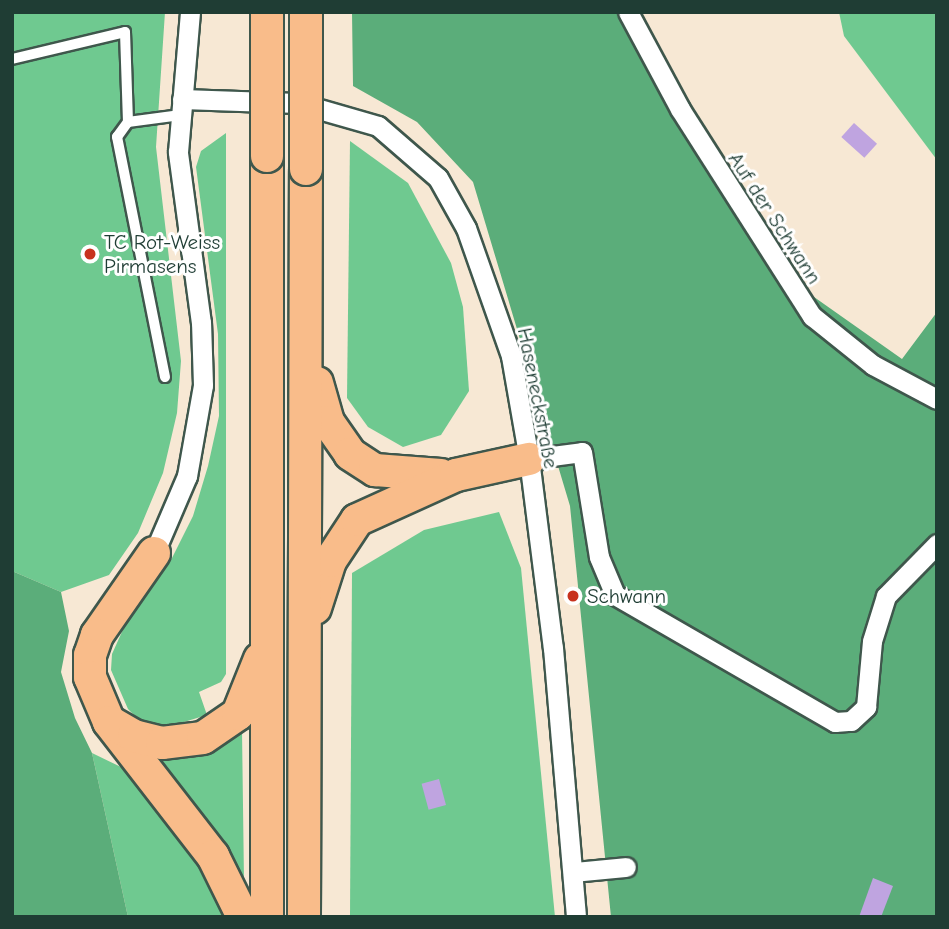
<!DOCTYPE html>
<meta charset="utf-8">
<style>
body{margin:0}
#map{position:relative;width:949px;height:929px;overflow:hidden;background:#f7e8d4;font-family:"Comic Neue",sans-serif}
div>[style]{position:absolute}
.green>*{inset:0;background:#6fc990}
.forest>*{inset:0;background:#5bad7a}
.building>*{inset:0;background:#bfa4e0;transform-origin:0 0}
.roads{filter:drop-shadow(2px 0 #3f574c) drop-shadow(-2px 0 #3f574c) drop-shadow(0 2px #3f574c) drop-shadow(0 -2px #3f574c)}
.service>*{height:10px;margin:-5px;padding:0 5px;transform-origin:5px;border-radius:5px;background:#fff}
.minor>*{height:19px;margin:-9.5px;padding:0 9.5px;transform-origin:9.5px;border-radius:9.5px;background:#fff}
.trunk>*{height:32px;margin:-16px;padding:0 16px;transform-origin:16px;border-radius:16px;background:#f9bc8a}
.bridges{filter:drop-shadow(2px 0 #3f574c) drop-shadow(-2px 0 #3f574c) drop-shadow(0 2px #3f574c) drop-shadow(0 -2px #3f574c)}
.trunk-bridge>*{height:32px;margin:-16px;padding:0 16px;transform-origin:16px;border-radius:16px;background:#f9bc8a}
.dots>*{width:19px;height:19px;translate:-50% -50%;box-sizing:border-box;border:4px solid #fff;border-radius:50%}
span{translate:-50% -50%;white-space:nowrap;text-align:center;line-height:1.15;-webkit-text-stroke:6px #fff;paint-order:stroke}
.street-label{font-size:21px;color:#1f3d34}
.poi-label{font-size:21px;color:#1f3d34}
.left{translate:0 -50%;text-align:left}
.frame{position:absolute;inset:0;border:14px solid #1f3d34;pointer-events:none}
</style>
<div id="map">
<div class="green">
<i style="clip-path:polygon(12px 12px,165px 12px,156px 147px,181px 361px,177px 413px,163px 473px,138px 533px,109px 575px,61px 592px,12px 571px)"></i>
<i style="clip-path:polygon(839px 12px,937px 12px,937px 160px,844px 36px)"></i>
<i style="clip-path:polygon(226px 133px,226px 674px,221px 682px,199px 692px,207px 715px,164px 728px,139px 720px,128px 709px,111px 670px,112px 654px,130px 614px,172px 558px,193px 516px,208px 466px,219px 416px,218px 334px,196px 167px,201px 151px)"></i>
<i style="clip-path:polygon(350px 141px,408px 183px,451px 263px,463px 307px,469px 391px,441px 435px,403px 447px,368px 427px,347px 398px)"></i>
<i style="clip-path:polygon(499px 512px,521px 568px,555px 917px,350px 917px,352px 573px,424px 530px)"></i>
<i style="clip-path:polygon(242px 730px,244px 881px,198px 809px,149px 756px,185px 759px)"></i>
<i style="clip-path:polygon(92px 753px,123px 768px,152px 802px,201px 870px,223px 917px,128px 917px)"></i>
</div>
<div class="forest">
<i style="clip-path:polygon(352px 12px,620px 12px,628px 35px,780px 273px,902px 359px,937px 312px,937px 917px,611px 917px,570px 506px,473px 182px,417px 122px,353px 86px)"></i>
<i style="clip-path:polygon(12px 571px,61px 592px,69px 631px,61px 672px,75px 718px,92px 753px,128px 917px,12px 917px)"></i>
</div>
<div class="building">
<i style="left:854px;top:123px;width:31px;height:19px;rotate:42deg"></i>
<i style="left:439px;top:779px;width:27px;height:18px;rotate:75deg"></i>
<i style="clip-path:polygon(873px 878px,893px 886px,881px 917px,859px 917px)"></i>
</div>
<div class="roads">
<div class="service">
<i style="left:12px;top:59px;width:116px;rotate:-13.4deg"></i>
<i style="left:125px;top:32px;width:90px;rotate:88.1deg"></i>
<i style="left:165px;top:377px;width:245px;rotate:-101.3deg"></i>
<i style="left:117px;top:137px;width:19px;rotate:-54deg"></i>
<i style="left:128px;top:122px;width:53px;rotate:-7.5deg"></i>
</div>
<div class="minor">
<i style="left:628px;top:12px;width:110px;rotate:61.8deg"></i>
<i style="left:680px;top:109px;width:246px;rotate:57.5deg"></i>
<i style="left:812px;top:316px;width:78px;rotate:38.8deg"></i>
<i style="left:873px;top:365px;width:72px;rotate:28deg"></i>
<i style="left:182px;top:99px;width:116px;rotate:2deg"></i>
<i style="left:298px;top:103px;width:83px;rotate:16deg"></i>
<i style="left:378px;top:126px;width:79px;rotate:40.9deg"></i>
<i style="left:438px;top:178px;width:57px;rotate:60.8deg"></i>
<i style="left:466px;top:228px;width:136px;rotate:70.6deg"></i>
<i style="left:511px;top:356px;width:105px;rotate:80.1deg"></i>
<i style="left:529px;top:459px;width:191px;rotate:82.8deg"></i>
<i style="left:553px;top:648px;width:270px;rotate:85.1deg"></i>
<i style="left:529px;top:459px;width:53px;rotate:-7.5deg"></i>
<i style="left:582px;top:452px;width:106px;rotate:80.8deg"></i>
<i style="left:599px;top:557px;width:41px;rotate:67.2deg"></i>
<i style="left:615px;top:595px;width:254px;rotate:30deg"></i>
<i style="left:835px;top:722px;width:16px;rotate:-4deg"></i>
<i style="left:851px;top:721px;width:21px;rotate:-43deg"></i>
<i style="left:866px;top:707px;width:66px;rotate:-84.8deg"></i>
<i style="left:872px;top:641px;width:47px;rotate:-72.7deg"></i>
<i style="left:886px;top:596px;width:73px;rotate:-45.6deg"></i>
<i style="left:154px;top:553px;width:84px;rotate:-66.8deg"></i>
<i style="left:187px;top:476px;width:92px;rotate:-80deg"></i>
<i style="left:203px;top:385px;width:62px;rotate:-91.8deg"></i>
<i style="left:201px;top:323px;width:173px;rotate:-97.7deg"></i>
<i style="left:178px;top:152px;width:141px;rotate:-85.1deg"></i>
<i style="left:574px;top:872px;width:52px;rotate:-5.5deg"></i>
</div>
<div class="trunk">
<i style="left:317px;top:383px;width:41px;rotate:74.2deg"></i>
<i style="left:328px;top:422px;width:39px;rotate:55deg"></i>
<i style="left:350px;top:454px;width:30px;rotate:33deg"></i>
<i style="left:375px;top:470px;width:66px;rotate:4.3deg"></i>
<i style="left:154px;top:553px;width:100px;rotate:124.8deg"></i>
<i style="left:97px;top:635px;width:21px;rotate:109deg"></i>
<i style="left:90px;top:655px;width:22px;rotate:90deg"></i>
<i style="left:90px;top:677px;width:49px;rotate:67.1deg"></i>
<i style="left:109px;top:722px;width:170px;rotate:52.2deg"></i>
<i style="left:213px;top:856px;width:68px;rotate:63.8deg"></i>
<i style="left:315px;top:608px;width:49px;rotate:-72.3deg"></i>
<i style="left:330px;top:561px;width:49px;rotate:-56.6deg"></i>
<i style="left:357px;top:520px;width:109px;rotate:-24.4deg"></i>
<i style="left:456px;top:475px;width:75px;rotate:-12.4deg"></i>
<i style="left:110px;top:722px;width:28px;rotate:30deg"></i>
<i style="left:134px;top:736px;width:29px;rotate:14deg"></i>
<i style="left:162px;top:743px;width:41px;rotate:-7deg"></i>
<i style="left:203px;top:738px;width:42px;rotate:-34.4deg"></i>
<i style="left:238px;top:714px;width:59px;rotate:-68.2deg"></i>
<i style="left:267px;top:917px;width:761px;rotate:-90deg"></i>
<i style="left:304px;top:917px;width:748px;rotate:-89.85deg"></i>
</div>
</div>
<div class="bridges">
<div class="trunk-bridge">
<i style="left:267px;top:12px;width:144px;rotate:90deg"></i>
<i style="left:306px;top:12px;width:157px;rotate:90deg"></i>
</div>
</div>
<div class="dots">
<i style="left:90px;top:254px;background:#c8321e"></i>
<i style="left:573px;top:596px;background:#c8321e"></i>
</div>
<div class="street-label">
<span style="left:775px;top:218px;rotate:57deg">Auf der Schwann</span>
<span style="left:538px;top:398px;rotate:79deg">Haseneckstraße</span>
</div>
<div class="poi-label">
<span class="left" style="left:104px;top:254px">TC Rot-Weiss<br>Pirmasens</span>
<span class="left" style="left:587px;top:596px">Schwann</span>
</div>
<div class="frame"></div>
</div>
